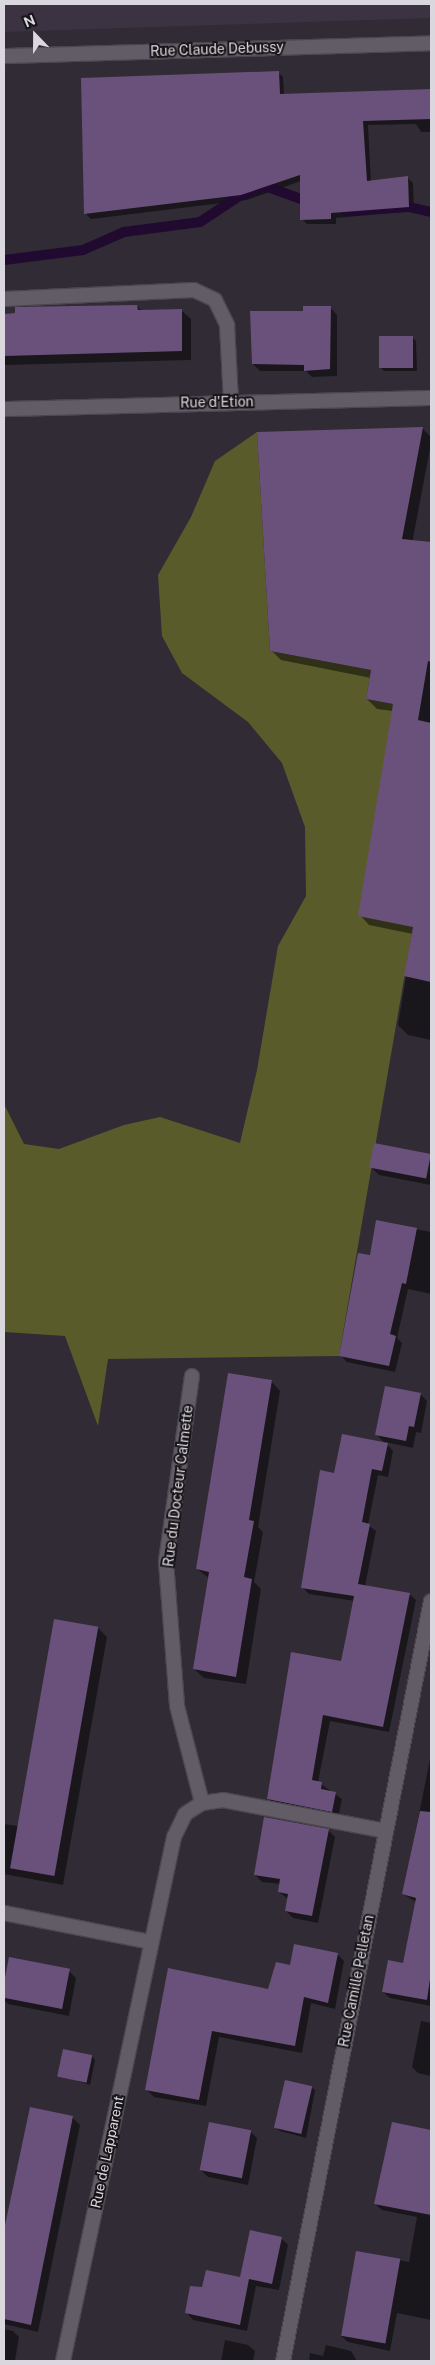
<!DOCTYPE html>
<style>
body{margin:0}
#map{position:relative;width:435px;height:2365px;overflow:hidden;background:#312b35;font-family:"Public Sans",sans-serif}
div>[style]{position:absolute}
.built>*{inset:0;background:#3b3242}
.forest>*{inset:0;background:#595c2a}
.shadow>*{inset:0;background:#0007}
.stream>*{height:10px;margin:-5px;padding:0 5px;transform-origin:5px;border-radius:5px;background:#210a2f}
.building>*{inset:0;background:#6a517b;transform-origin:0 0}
.roads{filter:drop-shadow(1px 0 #4b464f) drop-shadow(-1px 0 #4b464f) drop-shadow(0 1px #4b464f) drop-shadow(0 -1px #4b464f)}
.service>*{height:14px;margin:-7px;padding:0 7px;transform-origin:7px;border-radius:7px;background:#625c67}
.minor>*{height:14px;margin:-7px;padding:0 7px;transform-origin:7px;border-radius:7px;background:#625c67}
span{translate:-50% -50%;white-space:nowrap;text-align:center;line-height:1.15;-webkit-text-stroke:4px #171519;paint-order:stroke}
.street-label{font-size:14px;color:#dbd7de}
.frame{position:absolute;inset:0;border:5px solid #dbd7de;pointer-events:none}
.north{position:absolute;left:10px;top:10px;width:50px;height:50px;-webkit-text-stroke:4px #171519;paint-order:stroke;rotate:338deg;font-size:14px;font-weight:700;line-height:20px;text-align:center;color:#dbd7de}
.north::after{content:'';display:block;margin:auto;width:18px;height:22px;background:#dbd7de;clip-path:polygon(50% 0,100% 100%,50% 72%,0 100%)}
</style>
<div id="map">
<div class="built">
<i style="clip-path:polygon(4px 4px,431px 4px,431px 18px,4px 32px)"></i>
</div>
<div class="forest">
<i style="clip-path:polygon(257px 432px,270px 651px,371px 670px,366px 699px,393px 704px,413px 927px,339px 1356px,108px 1359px,98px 1426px,65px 1336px,4px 1332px,4px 1104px,24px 1144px,59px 1149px,124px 1125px,160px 1117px,240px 1143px,257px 1070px,278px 946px,306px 896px,305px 827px,282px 763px,248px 722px,182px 673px,162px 636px,158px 575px,191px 517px,215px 461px)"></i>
</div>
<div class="shadow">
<i style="clip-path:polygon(278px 72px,283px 77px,284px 95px,431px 89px,431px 132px,421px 132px,416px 124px,368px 125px,371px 182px,407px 177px,413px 183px,414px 211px,336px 218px,336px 224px,307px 224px,302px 219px,301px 181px,247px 200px,91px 219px,86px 214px,82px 79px)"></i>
<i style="clip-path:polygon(137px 306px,142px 311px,181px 310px,191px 319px,191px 360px,4px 365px,4px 315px)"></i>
<i style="clip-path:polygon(330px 307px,337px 315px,337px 376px,312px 377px,306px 371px,260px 371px,253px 364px,304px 312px)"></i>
<i style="clip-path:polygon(412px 337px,416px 341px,417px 371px,384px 371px,381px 368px)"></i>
<i style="clip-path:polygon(422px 428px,431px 437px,431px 443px,408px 565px,431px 570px,431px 1040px,408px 1035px,398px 1025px,413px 934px,369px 925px,360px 915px,393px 711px,377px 709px,367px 699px,371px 678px,281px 660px,271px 650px)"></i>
<i style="clip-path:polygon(375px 1144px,431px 1155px,431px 1185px,379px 1175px,371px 1167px)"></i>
<i style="clip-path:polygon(377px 1222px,431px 1232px,431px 1294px,408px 1289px,397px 1338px,402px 1343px,395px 1372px,347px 1362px,340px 1355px,371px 1256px)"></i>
<i style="clip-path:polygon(271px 1381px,280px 1391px,258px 1527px,263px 1532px,254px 1582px,261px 1589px,246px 1684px,204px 1678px,194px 1669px,210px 1579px,197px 1569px)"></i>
<i style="clip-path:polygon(420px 1394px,427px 1401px,421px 1433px,416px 1432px,413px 1448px,385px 1442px,393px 1451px,388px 1477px,378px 1475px,368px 1525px,376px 1531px,365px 1586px,409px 1594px,416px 1600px,389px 1732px,330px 1721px,318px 1782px,342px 1799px,338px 1818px,275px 1805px,268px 1799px,342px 1662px,355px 1601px,309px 1594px,303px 1588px,335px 1474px,386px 1444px,377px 1435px)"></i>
<i style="clip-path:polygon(98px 1628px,107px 1637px,63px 1885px,4px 1874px,4px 1824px,18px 1826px)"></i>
<i style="clip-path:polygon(431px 1754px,431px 2006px,390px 1998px,383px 1992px,404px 1964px,416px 1902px,403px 1894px)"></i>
<i style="clip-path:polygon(328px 1830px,335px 1837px,318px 1923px,293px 1918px,286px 1911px,288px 1899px,279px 1892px,281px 1884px,262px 1882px,255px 1875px)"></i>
<i style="clip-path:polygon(337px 1954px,344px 1961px,335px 2009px,311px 2003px,302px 2053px,219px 2037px,206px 2106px,154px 2097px,147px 2090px,169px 1970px,269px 1990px,291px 1967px)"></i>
<i style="clip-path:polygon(10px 1959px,69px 1971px,76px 1978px,69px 2016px,8px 2004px,4px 2000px,4px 1985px)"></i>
<i style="clip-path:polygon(421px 2021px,431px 2023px,431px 2076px,418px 2073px,412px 2067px)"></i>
<i style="clip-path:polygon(92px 2056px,95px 2060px,90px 2085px,59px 2075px)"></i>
<i style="clip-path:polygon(311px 2087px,315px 2090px,306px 2138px,280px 2131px,276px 2128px)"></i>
<i style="clip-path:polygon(31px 2109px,73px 2118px,80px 2125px,38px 2332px,4px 2324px,4px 2237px)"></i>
<i style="clip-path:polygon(393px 2123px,431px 2132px,431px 2320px,397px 2313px,390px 2351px,348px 2342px,341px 2336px,357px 2252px,409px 2262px,417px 2217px,382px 2210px,375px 2204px)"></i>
<i style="clip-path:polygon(250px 2131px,257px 2138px,248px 2185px,208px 2177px,201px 2170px)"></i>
<i style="clip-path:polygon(281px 2238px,288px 2245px,279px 2290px,256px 2286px,247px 2331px,193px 2320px,186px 2312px,203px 2289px,241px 2279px)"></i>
<i style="clip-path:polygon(4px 2329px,13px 2331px,19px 2337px,15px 2361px,4px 2361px)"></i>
<i style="clip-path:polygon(225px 2340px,248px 2345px,255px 2351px,253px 2361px,221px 2361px)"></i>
<i style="clip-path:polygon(326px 2345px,351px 2351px,357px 2361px,309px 2361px,310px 2353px,323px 2356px)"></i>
</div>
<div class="stream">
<i style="left:346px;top:211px;width:63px;rotate:-3.6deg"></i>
<i style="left:409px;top:207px;width:23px;rotate:13deg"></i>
<i style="left:4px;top:260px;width:80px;rotate:-7.2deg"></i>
<i style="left:83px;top:250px;width:45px;rotate:-23.7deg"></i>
<i style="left:124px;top:232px;width:77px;rotate:-7.5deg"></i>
<i style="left:200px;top:222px;width:49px;rotate:-33.4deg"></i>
<i style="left:241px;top:195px;width:26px;rotate:-21deg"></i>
<i style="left:265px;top:186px;width:50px;rotate:19.9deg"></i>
</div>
<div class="building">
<i style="clip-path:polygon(279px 71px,280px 94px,431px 89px,431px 119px,363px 121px,367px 181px,408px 176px,409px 207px,331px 213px,331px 219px,300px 220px,300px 175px,241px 195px,84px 214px,81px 78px)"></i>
<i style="clip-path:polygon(137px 305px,138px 310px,182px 309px,182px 351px,4px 356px,4px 314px,15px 313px,15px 307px)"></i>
<i style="clip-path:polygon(303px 306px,331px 306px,330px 369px,304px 371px,304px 365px,252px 364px,250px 311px,303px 311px)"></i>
<i style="left:379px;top:336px;width:34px;height:32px"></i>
<i style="clip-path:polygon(423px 427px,402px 539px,431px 542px,431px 662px,428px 661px,418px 720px,431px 723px,431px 982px,404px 976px,413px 927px,358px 916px,393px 704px,366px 699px,371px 670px,270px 651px,257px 432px)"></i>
<i style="left:374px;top:1143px;width:58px;height:25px;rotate:11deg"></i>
<i style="clip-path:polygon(376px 1220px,417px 1228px,406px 1284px,402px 1283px,390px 1334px,396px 1336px,389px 1366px,339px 1356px,358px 1253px,370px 1255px)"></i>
<i style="clip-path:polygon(228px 1373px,272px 1380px,249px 1520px,254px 1521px,244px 1577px,252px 1579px,236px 1677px,193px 1669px,209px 1572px,196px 1569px)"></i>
<i style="clip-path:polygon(385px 1386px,421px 1393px,414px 1427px,409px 1426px,406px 1441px,375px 1435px)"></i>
<i style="clip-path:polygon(342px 1434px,388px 1443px,382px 1471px,372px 1469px,362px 1522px,370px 1524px,358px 1584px,410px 1593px,383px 1727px,323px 1715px,312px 1780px,322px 1782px,321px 1789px,336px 1792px,332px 1812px,267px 1799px,291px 1652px,341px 1661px,346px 1637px,354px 1596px,301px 1588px,320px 1470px,334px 1473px)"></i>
<i style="left:54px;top:1619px;width:45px;height:253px;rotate:10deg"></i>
<i style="clip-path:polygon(420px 1811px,431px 1812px,431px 1972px,427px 2000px,382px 1992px,388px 1960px,403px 1963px,416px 1898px,402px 1894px)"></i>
<i style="clip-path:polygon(264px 1817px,329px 1829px,312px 1916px,285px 1911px,288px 1894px,278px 1892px,280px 1879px,254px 1875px)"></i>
<i style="clip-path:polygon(294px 1944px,338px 1953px,328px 2003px,304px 1997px,295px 2046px,212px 2031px,199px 2100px,145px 2090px,168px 1968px,268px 1989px,276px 1962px,290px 1965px)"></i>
<i style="left:9px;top:1957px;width:62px;height:41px;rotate:11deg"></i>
<i style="left:63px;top:2049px;width:30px;height:28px;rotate:12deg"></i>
<i style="left:285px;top:2080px;width:28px;height:49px;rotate:13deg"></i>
<i style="clip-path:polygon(30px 2107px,73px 2116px,31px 2325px,4px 2319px,4px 2230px)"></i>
<i style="left:209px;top:2122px;width:43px;height:49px;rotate:11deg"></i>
<i style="clip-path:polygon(392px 2122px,431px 2130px,431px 2215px,374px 2204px)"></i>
<i style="clip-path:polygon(250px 2230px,282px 2237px,272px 2284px,249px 2279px,240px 2325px,185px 2313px,190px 2286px,202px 2287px,206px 2270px,240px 2277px)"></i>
<i style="left:356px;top:2251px;width:45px;height:86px;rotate:10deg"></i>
</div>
<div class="roads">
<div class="service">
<i style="left:4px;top:299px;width:190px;rotate:-2.7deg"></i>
<i style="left:194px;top:290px;width:23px;rotate:25deg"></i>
<i style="left:215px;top:300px;width:28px;rotate:64deg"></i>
<i style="left:227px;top:325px;width:77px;rotate:87deg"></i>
</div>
<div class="minor">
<i style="left:4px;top:56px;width:427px;rotate:-1.7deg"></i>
<i style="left:4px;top:409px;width:427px;rotate:-1.5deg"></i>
<i style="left:192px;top:1376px;width:188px;rotate:98deg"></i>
<i style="left:166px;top:1562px;width:144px;rotate:85.6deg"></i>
<i style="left:177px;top:1706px;width:100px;rotate:75.5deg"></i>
<i style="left:4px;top:1913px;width:150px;rotate:11.2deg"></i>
<i style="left:63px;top:2361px;width:536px;rotate:-78.04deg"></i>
<i style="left:174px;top:1837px;width:25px;rotate:-64deg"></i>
<i style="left:185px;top:1814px;width:20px;rotate:-33deg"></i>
<i style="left:202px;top:1803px;width:21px;rotate:-8deg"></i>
<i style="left:223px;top:1800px;width:165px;rotate:10.8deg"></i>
<i style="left:283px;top:2361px;width:774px;rotate:-78.98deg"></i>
</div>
</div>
<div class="street-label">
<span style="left:217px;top:49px;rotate:-2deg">Rue Claude Debussy</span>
<span style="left:217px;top:402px;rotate:-1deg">Rue d'Etion</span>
<span style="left:178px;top:1486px;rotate:-83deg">Rue du Docteur Calmette</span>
<span style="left:356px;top:1981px;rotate:-79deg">Rue Camille Pelletan</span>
<span style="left:107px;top:2152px;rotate:-78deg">Rue de Lapparent</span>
</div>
<div class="frame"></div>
<div class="north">N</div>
</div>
